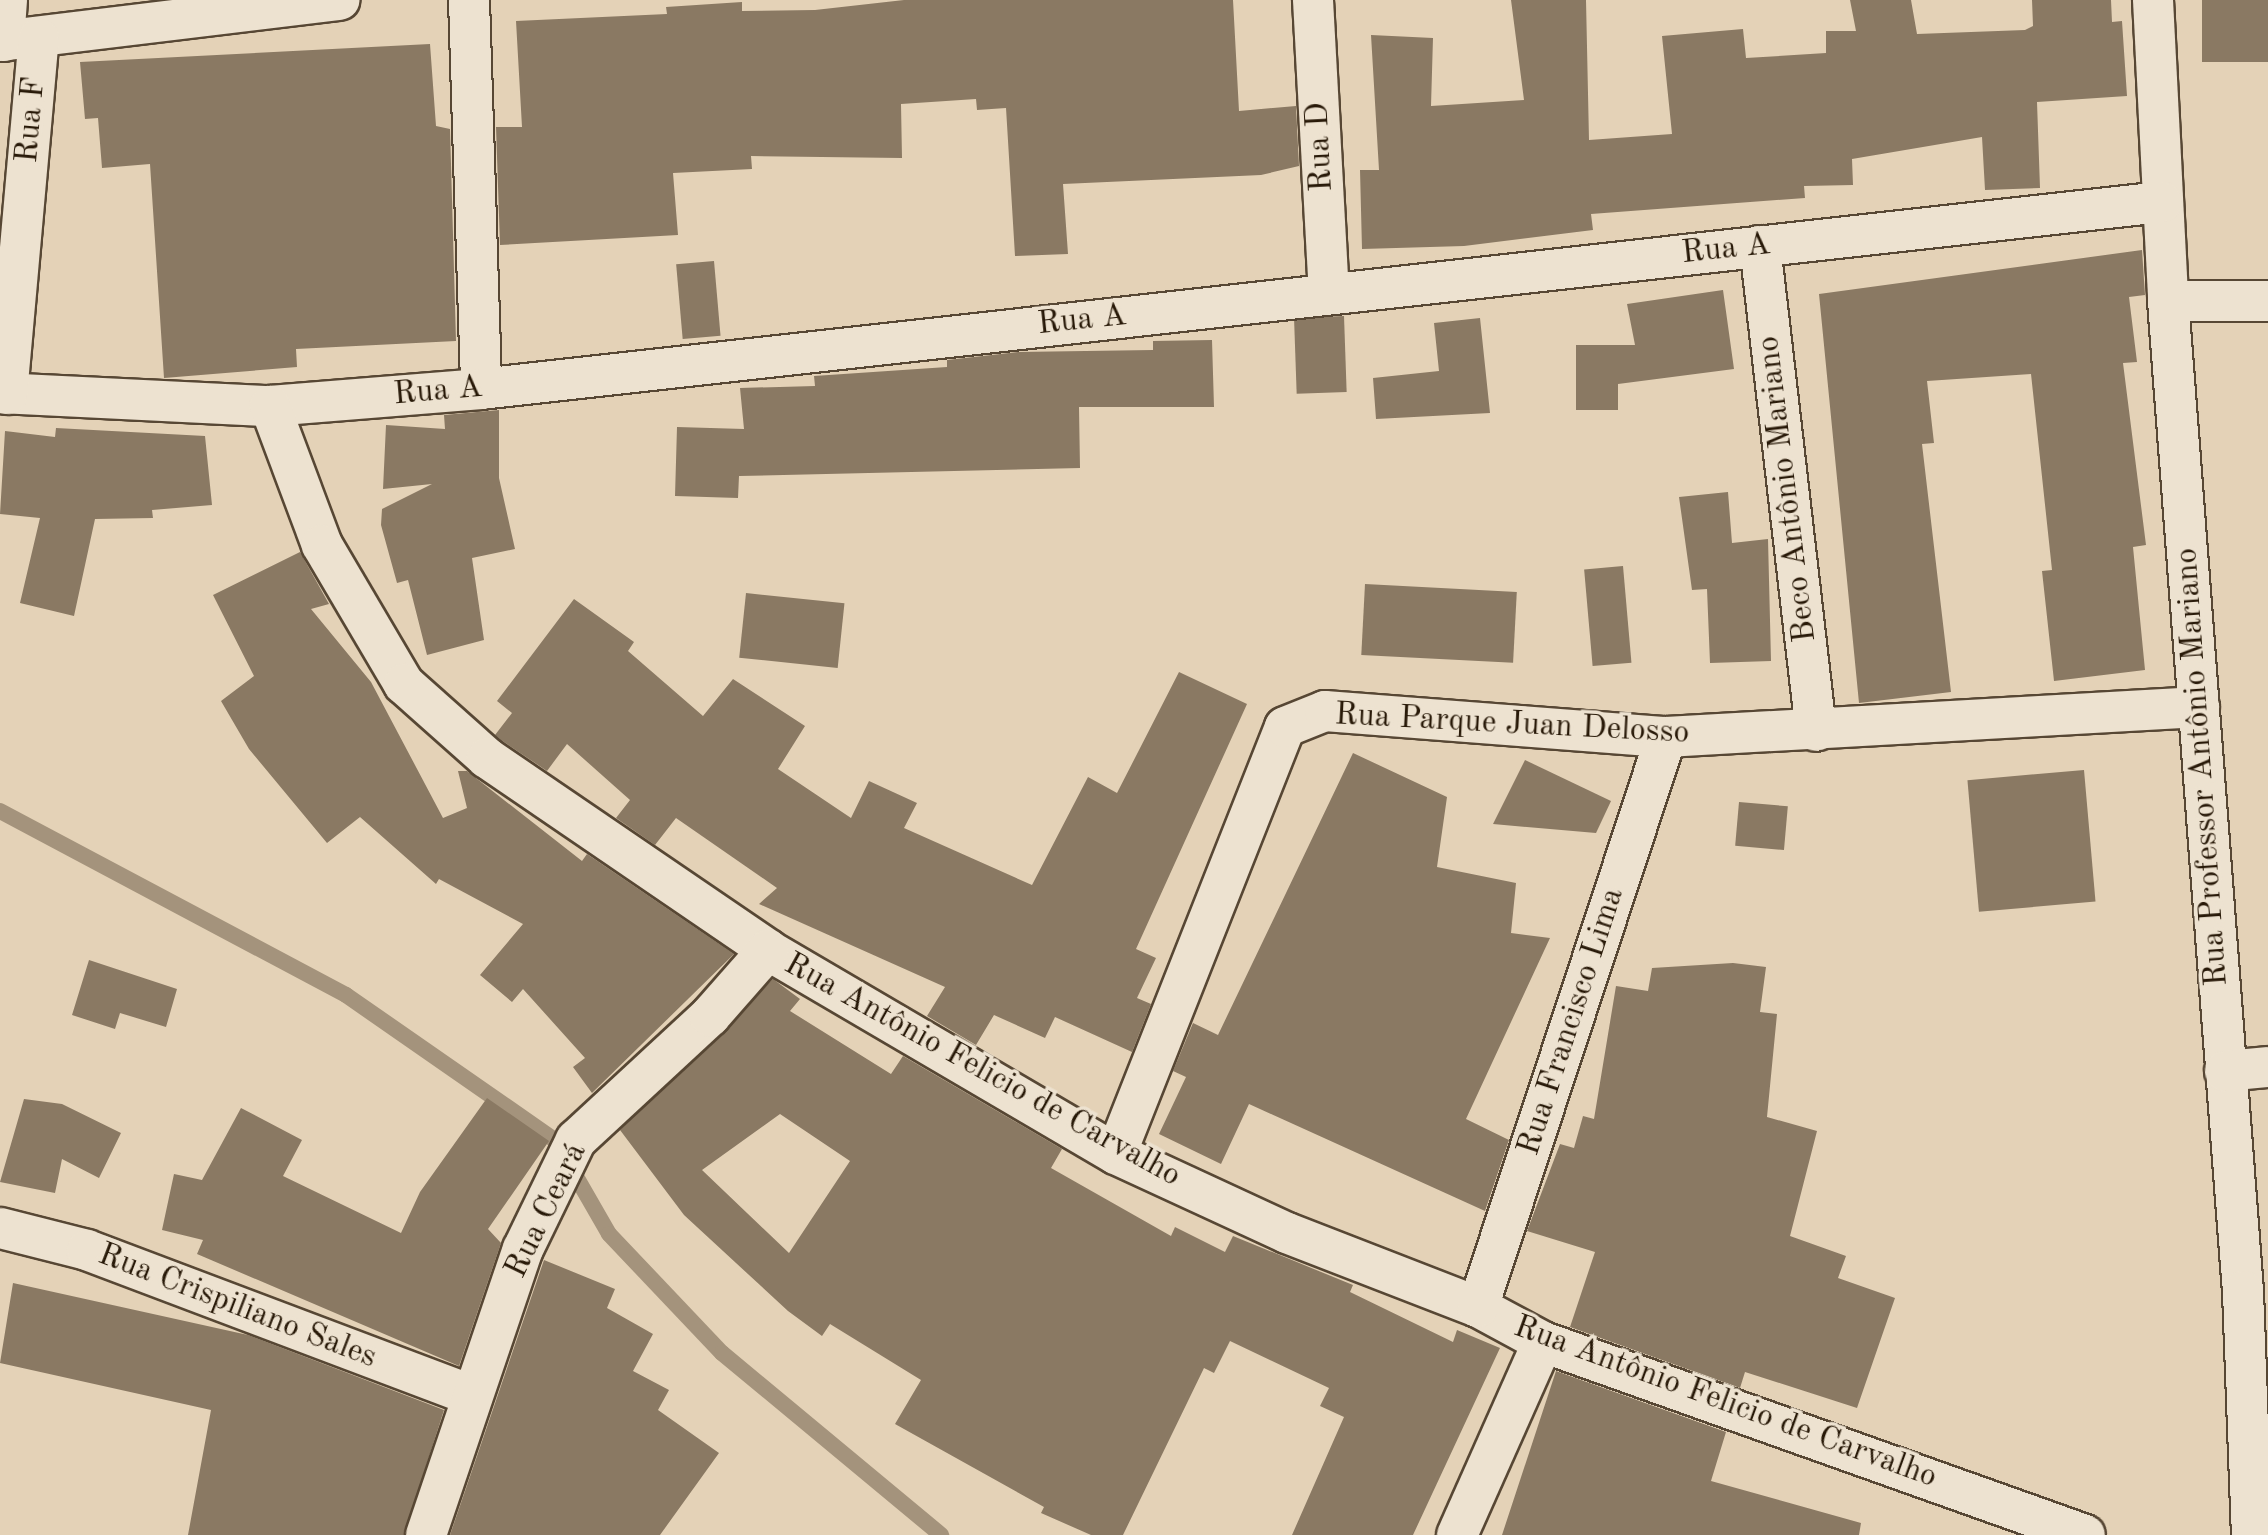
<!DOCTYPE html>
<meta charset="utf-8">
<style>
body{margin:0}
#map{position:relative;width:2268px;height:1535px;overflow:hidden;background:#e4d2b7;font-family:"Old Standard TT",serif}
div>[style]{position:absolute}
.stream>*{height:16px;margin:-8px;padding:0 8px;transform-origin:8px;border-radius:8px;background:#a4937c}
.building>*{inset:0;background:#8a7963;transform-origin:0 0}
.roads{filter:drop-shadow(2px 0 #574734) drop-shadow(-2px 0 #574734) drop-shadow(0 2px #574734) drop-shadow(0 -2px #574734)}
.street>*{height:40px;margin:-20px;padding:0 20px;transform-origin:20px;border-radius:20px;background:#ede2d0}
span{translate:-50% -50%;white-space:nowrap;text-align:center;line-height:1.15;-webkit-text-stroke:7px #ede2d0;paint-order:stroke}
.street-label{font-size:32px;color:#281908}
</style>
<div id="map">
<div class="stream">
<i style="left:0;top:811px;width:392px;rotate:28deg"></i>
<i style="left:346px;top:995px;width:254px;rotate:34.8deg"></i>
<i style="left:555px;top:1140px;width:108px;rotate:60.1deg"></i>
<i style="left:609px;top:1234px;width:164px;rotate:46.5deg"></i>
<i style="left:722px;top:1353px;width:285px;rotate:39.7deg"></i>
</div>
<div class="building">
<i style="clip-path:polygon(904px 0,1233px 0,1239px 111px,1296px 106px,1299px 166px,1261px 175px,1063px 184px,1068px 254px,1015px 256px,1006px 108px,977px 110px,976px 99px,901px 104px,902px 158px,751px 156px,752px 169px,673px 173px,678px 235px,500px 245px,496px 127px,522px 127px,516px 21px,667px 14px,666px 7px,742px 2px,742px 11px,815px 10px)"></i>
<i style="clip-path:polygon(1511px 0,1586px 0,1589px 140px,1672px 134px,1662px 36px,1743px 29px,1746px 58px,1826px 53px,1826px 31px,1856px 31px,1850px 0,1911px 0,1917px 34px,2025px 30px,2033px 26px,2032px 0,2111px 0,2112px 22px,2122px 21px,2127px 96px,2037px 102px,2040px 188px,1985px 190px,1982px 137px,1852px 159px,1853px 185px,1804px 186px,1805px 198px,1591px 214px,1593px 230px,1464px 246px,1362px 249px,1360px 170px,1379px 170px,1371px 35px,1433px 38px,1431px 106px,1524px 100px)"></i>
<i style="left:2202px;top:0;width:66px;height:62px"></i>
<i style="clip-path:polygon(430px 44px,436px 126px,450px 129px,456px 341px,296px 349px,297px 367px,164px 378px,150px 164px,102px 168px,98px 118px,85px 119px,80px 62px)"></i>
<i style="clip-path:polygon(2142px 250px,2145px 295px,2129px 297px,2137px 362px,2123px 363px,2146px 545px,2133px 547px,2145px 670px,2054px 681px,2042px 571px,2052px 570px,2031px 374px,1927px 381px,1934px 443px,1922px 444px,1951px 692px,1859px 703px,1819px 294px)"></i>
<i style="left:714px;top:261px;width:75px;height:38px;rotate:85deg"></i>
<i style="clip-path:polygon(1723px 290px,1734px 369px,1618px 384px,1618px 410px,1576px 410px,1576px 345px,1635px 345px,1627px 304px)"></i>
<i style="left:1344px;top:316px;width:76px;height:50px;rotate:88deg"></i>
<i style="clip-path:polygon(1480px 318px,1490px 413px,1376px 419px,1373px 378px,1439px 371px,1434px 323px)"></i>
<i style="clip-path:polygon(1212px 340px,1214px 407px,1079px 407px,1080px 468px,739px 476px,738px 498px,675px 496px,677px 427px,744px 429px,740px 388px,815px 386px,814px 376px,947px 367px,947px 360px,1018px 352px,1153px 350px,1153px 341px)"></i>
<i style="clip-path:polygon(499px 410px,499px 478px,515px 549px,472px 558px,484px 640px,427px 655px,408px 580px,397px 583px,381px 525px,382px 509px,432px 484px,383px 489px,386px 425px,445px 429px,444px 415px)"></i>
<i style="clip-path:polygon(56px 428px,205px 436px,212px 505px,152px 510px,153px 518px,95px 519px,74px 616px,20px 603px,40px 518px,0 514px,5px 431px,55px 437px)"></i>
<i style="clip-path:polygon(1728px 492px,1732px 543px,1768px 539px,1771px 661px,1710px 663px,1707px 589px,1692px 590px,1679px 497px)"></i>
<i style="clip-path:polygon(300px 552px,329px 604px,311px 609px,371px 682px,443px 818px,467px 808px,458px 771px,467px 771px,582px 861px,587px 854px,734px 954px,592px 1093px,573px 1067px,585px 1058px,523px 989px,512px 1002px,480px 975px,523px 924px,439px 879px,436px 884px,360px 817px,327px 843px,249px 749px,221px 701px,254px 676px,213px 595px)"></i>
<i style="left:1623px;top:566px;width:97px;height:39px;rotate:85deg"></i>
<i style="left:1365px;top:584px;width:152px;height:71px;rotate:3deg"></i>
<i style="left:746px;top:593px;width:99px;height:65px;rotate:6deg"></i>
<i style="clip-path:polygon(574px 599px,634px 642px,628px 651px,703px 716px,733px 679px,805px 726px,778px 769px,851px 818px,869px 781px,917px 803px,904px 828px,1032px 885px,1088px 777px,1117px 793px,1179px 672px,1247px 704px,1136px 949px,1156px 958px,1137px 998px,1151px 1004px,1132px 1052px,1055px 1017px,1045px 1038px,994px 1015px,976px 1045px,927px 1016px,945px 987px,759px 904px,777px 888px,676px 818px,655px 845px,616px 818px,630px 800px,567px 744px,547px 771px,501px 740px,495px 735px,512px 713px,497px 701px)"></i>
<i style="clip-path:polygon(1353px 753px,1447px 797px,1437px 867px,1516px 883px,1511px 933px,1550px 938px,1466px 1119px,1509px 1140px,1485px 1211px,1249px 1104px,1221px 1164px,1159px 1134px,1186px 1077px,1173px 1071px,1193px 1023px,1218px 1035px)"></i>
<i style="clip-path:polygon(1525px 760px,1611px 801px,1596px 833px,1493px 824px)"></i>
<i style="left:2084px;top:770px;width:132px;height:117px;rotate:85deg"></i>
<i style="left:1739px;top:802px;width:49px;height:44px;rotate:5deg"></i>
<i style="clip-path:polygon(89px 960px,177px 989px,166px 1027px,120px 1013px,115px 1029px,72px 1015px)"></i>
<i style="clip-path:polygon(1733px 963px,1766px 967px,1760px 1012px,1777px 1014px,1767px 1117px,1817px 1131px,1790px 1236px,1846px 1256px,1838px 1278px,1895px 1298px,1857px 1408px,1745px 1372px,1740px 1388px,1570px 1327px,1595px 1252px,1527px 1231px,1560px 1144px,1574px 1148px,1583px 1116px,1594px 1119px,1616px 986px,1648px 991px,1652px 968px)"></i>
<i style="clip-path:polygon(evenodd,773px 979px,800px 999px,790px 1011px,891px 1074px,903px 1056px,1062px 1149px,1051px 1168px,1171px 1236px,1175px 1227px,1225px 1252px,1233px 1236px,1353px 1285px,1350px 1292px,1453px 1342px,1457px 1330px,1500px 1348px,1413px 1535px,1292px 1535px,1344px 1417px,1320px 1406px,1329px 1388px,1230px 1341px,1214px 1373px,1204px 1368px,1123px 1535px,1091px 1535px,1041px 1513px,1044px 1507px,895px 1424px,921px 1380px,830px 1324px,822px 1336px,788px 1311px,684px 1215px,620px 1130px,773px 979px,780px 1114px,850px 1161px,789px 1253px,702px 1170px,780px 1114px)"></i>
<i style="clip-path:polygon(487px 1098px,549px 1141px,488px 1229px,501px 1243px,459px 1366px,197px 1254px,203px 1240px,162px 1230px,174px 1174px,202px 1180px,241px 1108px,302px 1140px,283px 1176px,401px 1233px,420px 1192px)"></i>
<i style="clip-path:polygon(24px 1099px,62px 1104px,121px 1133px,99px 1178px,62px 1159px,55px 1193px,0 1182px)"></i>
<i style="clip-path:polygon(544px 1260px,615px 1289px,607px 1308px,653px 1334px,633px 1371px,669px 1390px,658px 1410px,719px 1453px,660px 1535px,450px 1535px)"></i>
<i style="clip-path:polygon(13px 1283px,248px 1335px,444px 1410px,404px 1535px,188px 1535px,211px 1410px,0 1363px)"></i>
<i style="clip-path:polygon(1556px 1371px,1726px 1432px,1711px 1481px,1861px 1523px,1859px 1535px,1502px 1535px)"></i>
</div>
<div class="roads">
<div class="street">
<i style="left:469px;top:0;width:389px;rotate:88.2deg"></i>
<i style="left:1313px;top:0;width:293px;rotate:86.9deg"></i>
<i style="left:2153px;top:0;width:301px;rotate:87.1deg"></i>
<i style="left:2168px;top:301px;width:993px;rotate:85.67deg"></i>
<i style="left:2243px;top:1291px;width:244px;rotate:87.9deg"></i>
<i style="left:0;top:41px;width:342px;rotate:-6.9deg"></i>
<i style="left:4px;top:41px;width:41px;rotate:-85.8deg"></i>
<i style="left:1760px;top:246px;width:488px;rotate:83.4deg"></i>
<i style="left:2168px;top:301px;width:100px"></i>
<i style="left:0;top:393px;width:270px;rotate:2.8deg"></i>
<i style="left:270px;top:406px;width:212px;rotate:-4.6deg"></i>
<i style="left:481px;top:389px;width:1691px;rotate:-6.35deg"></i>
<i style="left:7px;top:394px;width:357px;rotate:-84.9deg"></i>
<i style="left:270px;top:406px;width:148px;rotate:69.5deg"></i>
<i style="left:322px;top:545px;width:161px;rotate:59.5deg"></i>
<i style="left:404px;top:684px;width:111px;rotate:41.7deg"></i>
<i style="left:487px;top:758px;width:340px;rotate:34.3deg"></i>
<i style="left:768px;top:950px;width:403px;rotate:30.4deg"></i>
<i style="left:1116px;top:1154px;width:188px;rotate:24.8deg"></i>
<i style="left:1287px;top:1233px;width:205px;rotate:21.2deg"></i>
<i style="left:1478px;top:1307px;width:74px;rotate:28.3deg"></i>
<i style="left:1543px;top:1342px;width:575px;rotate:19.6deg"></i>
<i style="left:2225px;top:1071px;width:43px;rotate:-5.3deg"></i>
<i style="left:1116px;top:1154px;width:459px;rotate:-68.4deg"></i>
<i style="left:1285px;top:727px;width:43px;rotate:-21.8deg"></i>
<i style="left:1325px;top:711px;width:342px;rotate:4.4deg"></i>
<i style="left:1666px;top:737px;width:534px;rotate:-3.22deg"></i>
<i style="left:0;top:1228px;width:90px;rotate:14.2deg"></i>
<i style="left:87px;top:1250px;width:410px;rotate:20.7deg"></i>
<i style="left:1478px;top:1307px;width:600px;rotate:-71.75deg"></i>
<i style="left:426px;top:1535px;width:302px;rotate:-71.3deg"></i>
<i style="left:523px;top:1249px;width:121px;rotate:-64.1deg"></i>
<i style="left:576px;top:1140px;width:183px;rotate:-42.8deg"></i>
<i style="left:710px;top:1016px;width:88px;rotate:-48.7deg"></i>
<i style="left:1457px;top:1535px;width:211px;rotate:-66deg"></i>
</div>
</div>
<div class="street-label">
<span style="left:32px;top:120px;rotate:-85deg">Rua F</span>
<span style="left:1321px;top:147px;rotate:-93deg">Rua D</span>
<span style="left:1726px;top:250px;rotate:-6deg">Rua A</span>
<span style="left:1082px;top:321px;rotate:-6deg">Rua A</span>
<span style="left:438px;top:392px;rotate:-5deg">Rua A</span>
<span style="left:1788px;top:489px;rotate:-97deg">Beco Antônio Mariano</span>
<span style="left:1512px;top:725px;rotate:3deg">Rua Parque Juan Delosso</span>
<span style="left:2203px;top:767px;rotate:-94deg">Rua Professor Antônio Mariano</span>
<span style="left:1572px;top:1022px;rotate:-72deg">Rua Francisco Lima</span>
<span style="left:982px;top:1071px;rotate:29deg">Rua Antônio Felicio de Carvalho</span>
<span style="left:547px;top:1211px;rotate:-64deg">Rua Ceará</span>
<span style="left:237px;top:1307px;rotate:21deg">Rua Crispiliano Sales</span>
<span style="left:1725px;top:1403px;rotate:20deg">Rua Antônio Felicio de Carvalho</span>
</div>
</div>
